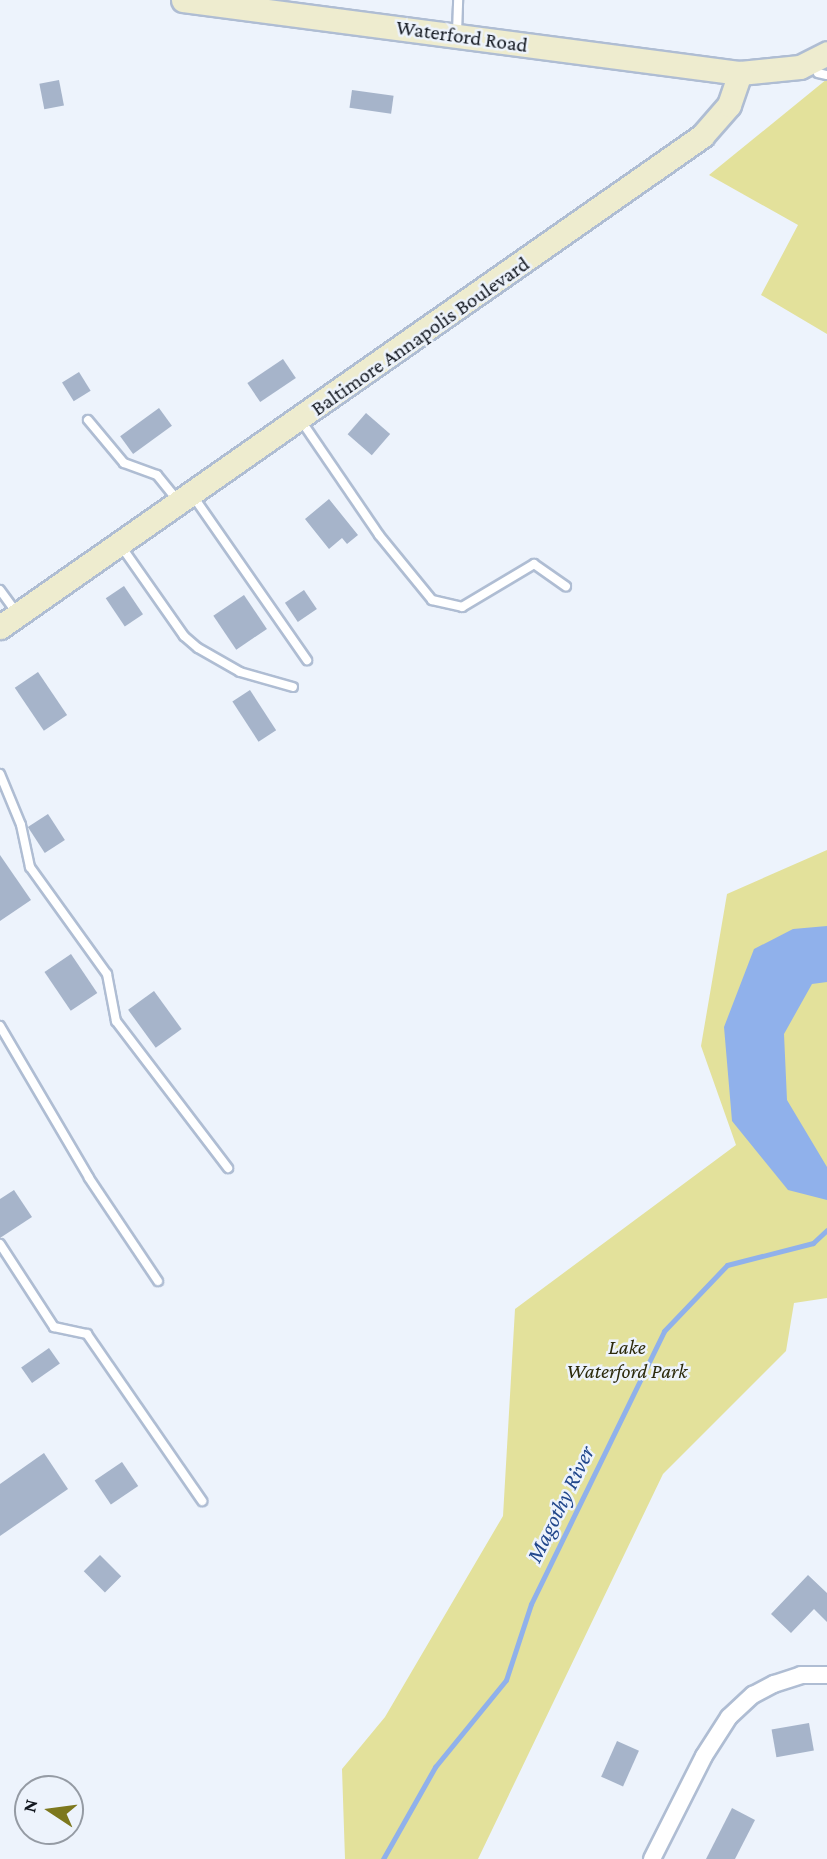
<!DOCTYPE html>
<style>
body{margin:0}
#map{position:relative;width:827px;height:1859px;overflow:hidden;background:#edf3fc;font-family:"Crimson Pro",serif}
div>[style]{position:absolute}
.green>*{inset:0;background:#e3e19b}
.water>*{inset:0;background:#90b1eb}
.stream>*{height:5px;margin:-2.5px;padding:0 2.5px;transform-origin:2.5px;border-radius:2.5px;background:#90b1eb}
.building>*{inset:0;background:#a6b4ca;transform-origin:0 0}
.roads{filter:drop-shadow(2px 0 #afbdd3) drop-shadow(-2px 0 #afbdd3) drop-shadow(0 2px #afbdd3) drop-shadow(0 -2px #afbdd3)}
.lane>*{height:8px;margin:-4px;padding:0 4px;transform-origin:4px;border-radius:4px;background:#fff}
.street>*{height:16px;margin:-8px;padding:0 8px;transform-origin:8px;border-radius:8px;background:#fff}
.secondary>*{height:23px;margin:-11.5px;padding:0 11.5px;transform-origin:11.5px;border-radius:11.5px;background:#eeeccf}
span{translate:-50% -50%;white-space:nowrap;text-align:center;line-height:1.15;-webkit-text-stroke:5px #edf3fc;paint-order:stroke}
.street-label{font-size:21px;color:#12171f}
.park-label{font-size:21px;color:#2d2b0c;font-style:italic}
.water-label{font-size:23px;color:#22488c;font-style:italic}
.north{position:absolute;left:14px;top:1775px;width:70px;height:70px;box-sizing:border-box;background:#edf3fc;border:2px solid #959ba4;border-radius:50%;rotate:283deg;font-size:19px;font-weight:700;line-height:28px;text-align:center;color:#12171f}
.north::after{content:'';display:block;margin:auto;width:24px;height:32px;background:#7d781e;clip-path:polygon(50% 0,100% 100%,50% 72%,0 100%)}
</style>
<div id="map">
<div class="green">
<i style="clip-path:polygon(827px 79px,827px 334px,761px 295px,798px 225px,709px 175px)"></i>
<i style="clip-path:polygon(827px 850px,827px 1298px,794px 1303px,786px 1351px,663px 1474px,478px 1859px,345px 1859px,342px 1769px,385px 1717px,503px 1516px,515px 1309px,736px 1145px,701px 1046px,727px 894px)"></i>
</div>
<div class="water">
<i style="clip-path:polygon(827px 926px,827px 982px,812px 984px,784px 1034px,787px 1100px,827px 1167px,827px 1200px,788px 1190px,732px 1121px,724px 1027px,754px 949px,793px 929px)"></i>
</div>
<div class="stream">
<i style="left:383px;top:1859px;width:106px;rotate:-60.5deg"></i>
<i style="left:435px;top:1767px;width:112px;rotate:-50.8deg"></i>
<i style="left:506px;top:1680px;width:80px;rotate:-71.8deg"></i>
<i style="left:531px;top:1604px;width:304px;rotate:-64deg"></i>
<i style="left:664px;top:1331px;width:91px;rotate:-46.3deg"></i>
<i style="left:727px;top:1265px;width:89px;rotate:-14.3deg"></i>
<i style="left:813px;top:1243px;width:19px;rotate:-43deg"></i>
</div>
<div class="building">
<i style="left:59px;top:80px;width:26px;height:20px;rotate:79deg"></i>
<i style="left:352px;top:90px;width:42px;height:18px;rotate:8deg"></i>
<i style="left:283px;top:359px;width:23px;height:43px;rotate:56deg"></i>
<i style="left:79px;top:372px;width:22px;height:20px;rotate:58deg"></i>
<i style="left:159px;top:408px;width:22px;height:48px;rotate:54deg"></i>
<i style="left:366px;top:413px;width:32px;height:28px;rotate:41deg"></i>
<i style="clip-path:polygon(329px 499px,358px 535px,347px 544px,342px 538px,329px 549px,305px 519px)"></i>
<i style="left:124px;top:586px;width:34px;height:22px;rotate:56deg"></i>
<i style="left:304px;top:590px;width:23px;height:23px;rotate:56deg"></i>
<i style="left:244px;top:595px;width:41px;height:37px;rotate:56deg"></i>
<i style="left:38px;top:672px;width:52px;height:28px;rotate:56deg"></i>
<i style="left:250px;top:690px;width:48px;height:21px;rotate:57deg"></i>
<i style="left:48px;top:814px;width:31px;height:24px;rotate:57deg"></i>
<i style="clip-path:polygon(0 855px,31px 900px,0 921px)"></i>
<i style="left:71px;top:954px;width:47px;height:32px;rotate:56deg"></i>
<i style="left:154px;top:991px;width:47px;height:32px;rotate:54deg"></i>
<i style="clip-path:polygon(14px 1190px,32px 1217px,0 1238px,0 1199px)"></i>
<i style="left:49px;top:1348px;width:19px;height:34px;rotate:55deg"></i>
<i style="clip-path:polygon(44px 1453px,68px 1489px,0 1536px,0 1484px)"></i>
<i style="left:122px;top:1462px;width:29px;height:33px;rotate:56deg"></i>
<i style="left:100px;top:1555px;width:30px;height:23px;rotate:45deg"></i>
<i style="clip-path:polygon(808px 1575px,827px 1593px,827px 1622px,814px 1609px,791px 1633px,771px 1614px)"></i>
<i style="left:809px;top:1723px;width:28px;height:38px;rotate:80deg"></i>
<i style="left:617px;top:1741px;width:24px;height:39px;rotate:24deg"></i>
<i style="clip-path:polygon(732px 1808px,755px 1820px,735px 1859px,706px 1859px)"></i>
</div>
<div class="roads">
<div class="lane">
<i style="left:457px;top:33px;width:33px;rotate:-88deg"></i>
<i style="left:815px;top:63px;width:10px;rotate:73deg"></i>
<i style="left:818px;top:73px;width:9px;rotate:13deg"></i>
<i style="left:300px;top:419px;width:140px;rotate:55.7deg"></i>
<i style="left:379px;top:535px;width:84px;rotate:50.8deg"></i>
<i style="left:432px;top:600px;width:31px;rotate:13deg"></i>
<i style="left:462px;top:607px;width:84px;rotate:-30.8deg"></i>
<i style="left:534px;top:564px;width:39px;rotate:35deg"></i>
<i style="left:88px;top:420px;width:56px;rotate:50.1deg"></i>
<i style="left:124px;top:463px;width:35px;rotate:20deg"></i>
<i style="left:157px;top:475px;width:32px;rotate:51deg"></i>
<i style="left:193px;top:496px;width:200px;rotate:55.2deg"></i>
<i style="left:121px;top:546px;width:110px;rotate:55deg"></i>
<i style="left:184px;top:636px;width:18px;rotate:41deg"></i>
<i style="left:198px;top:648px;width:48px;rotate:29.7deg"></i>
<i style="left:240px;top:672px;width:55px;rotate:15.8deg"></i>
<i style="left:0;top:590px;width:29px;rotate:54deg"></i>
<i style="left:0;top:774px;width:55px;rotate:67.6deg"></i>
<i style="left:21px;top:825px;width:43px;rotate:77.9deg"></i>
<i style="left:30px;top:867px;width:132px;rotate:54.3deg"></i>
<i style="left:107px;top:974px;width:48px;rotate:79.2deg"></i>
<i style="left:116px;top:1021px;width:185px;rotate:52.7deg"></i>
<i style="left:0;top:1026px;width:176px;rotate:59.6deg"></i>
<i style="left:89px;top:1178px;width:124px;rotate:56.2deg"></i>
<i style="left:0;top:1244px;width:99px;rotate:57deg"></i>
<i style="left:54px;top:1327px;width:34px;rotate:12deg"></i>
<i style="left:87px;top:1334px;width:203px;rotate:55.4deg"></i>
</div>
<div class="street">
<i style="left:652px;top:1859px;width:115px;rotate:-63.2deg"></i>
<i style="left:704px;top:1756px;width:46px;rotate:-57.3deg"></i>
<i style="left:729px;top:1717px;width:33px;rotate:-43deg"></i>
<i style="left:753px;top:1695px;width:24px;rotate:-28deg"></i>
<i style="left:774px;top:1684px;width:28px;rotate:-18deg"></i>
<i style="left:801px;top:1675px;width:26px"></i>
</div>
<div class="secondary">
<i style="left:183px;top:0;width:562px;rotate:7.47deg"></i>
<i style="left:740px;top:73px;width:60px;rotate:-5.7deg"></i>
<i style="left:800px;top:67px;width:30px;rotate:-27deg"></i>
<i style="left:0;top:627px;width:857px;rotate:-34.97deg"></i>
<i style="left:702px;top:136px;width:41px;rotate:-48.9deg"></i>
<i style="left:729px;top:105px;width:34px;rotate:-71deg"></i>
</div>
</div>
<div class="street-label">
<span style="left:462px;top:36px;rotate:8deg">Waterford Road</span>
<span style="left:420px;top:336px;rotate:-35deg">Baltimore Annapolis Boulevard</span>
</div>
<div class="park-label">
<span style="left:627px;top:1359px">Lake<br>Waterford Park</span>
</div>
<div class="water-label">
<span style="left:560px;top:1504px;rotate:-64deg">Magothy River</span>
</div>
<div class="north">N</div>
</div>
